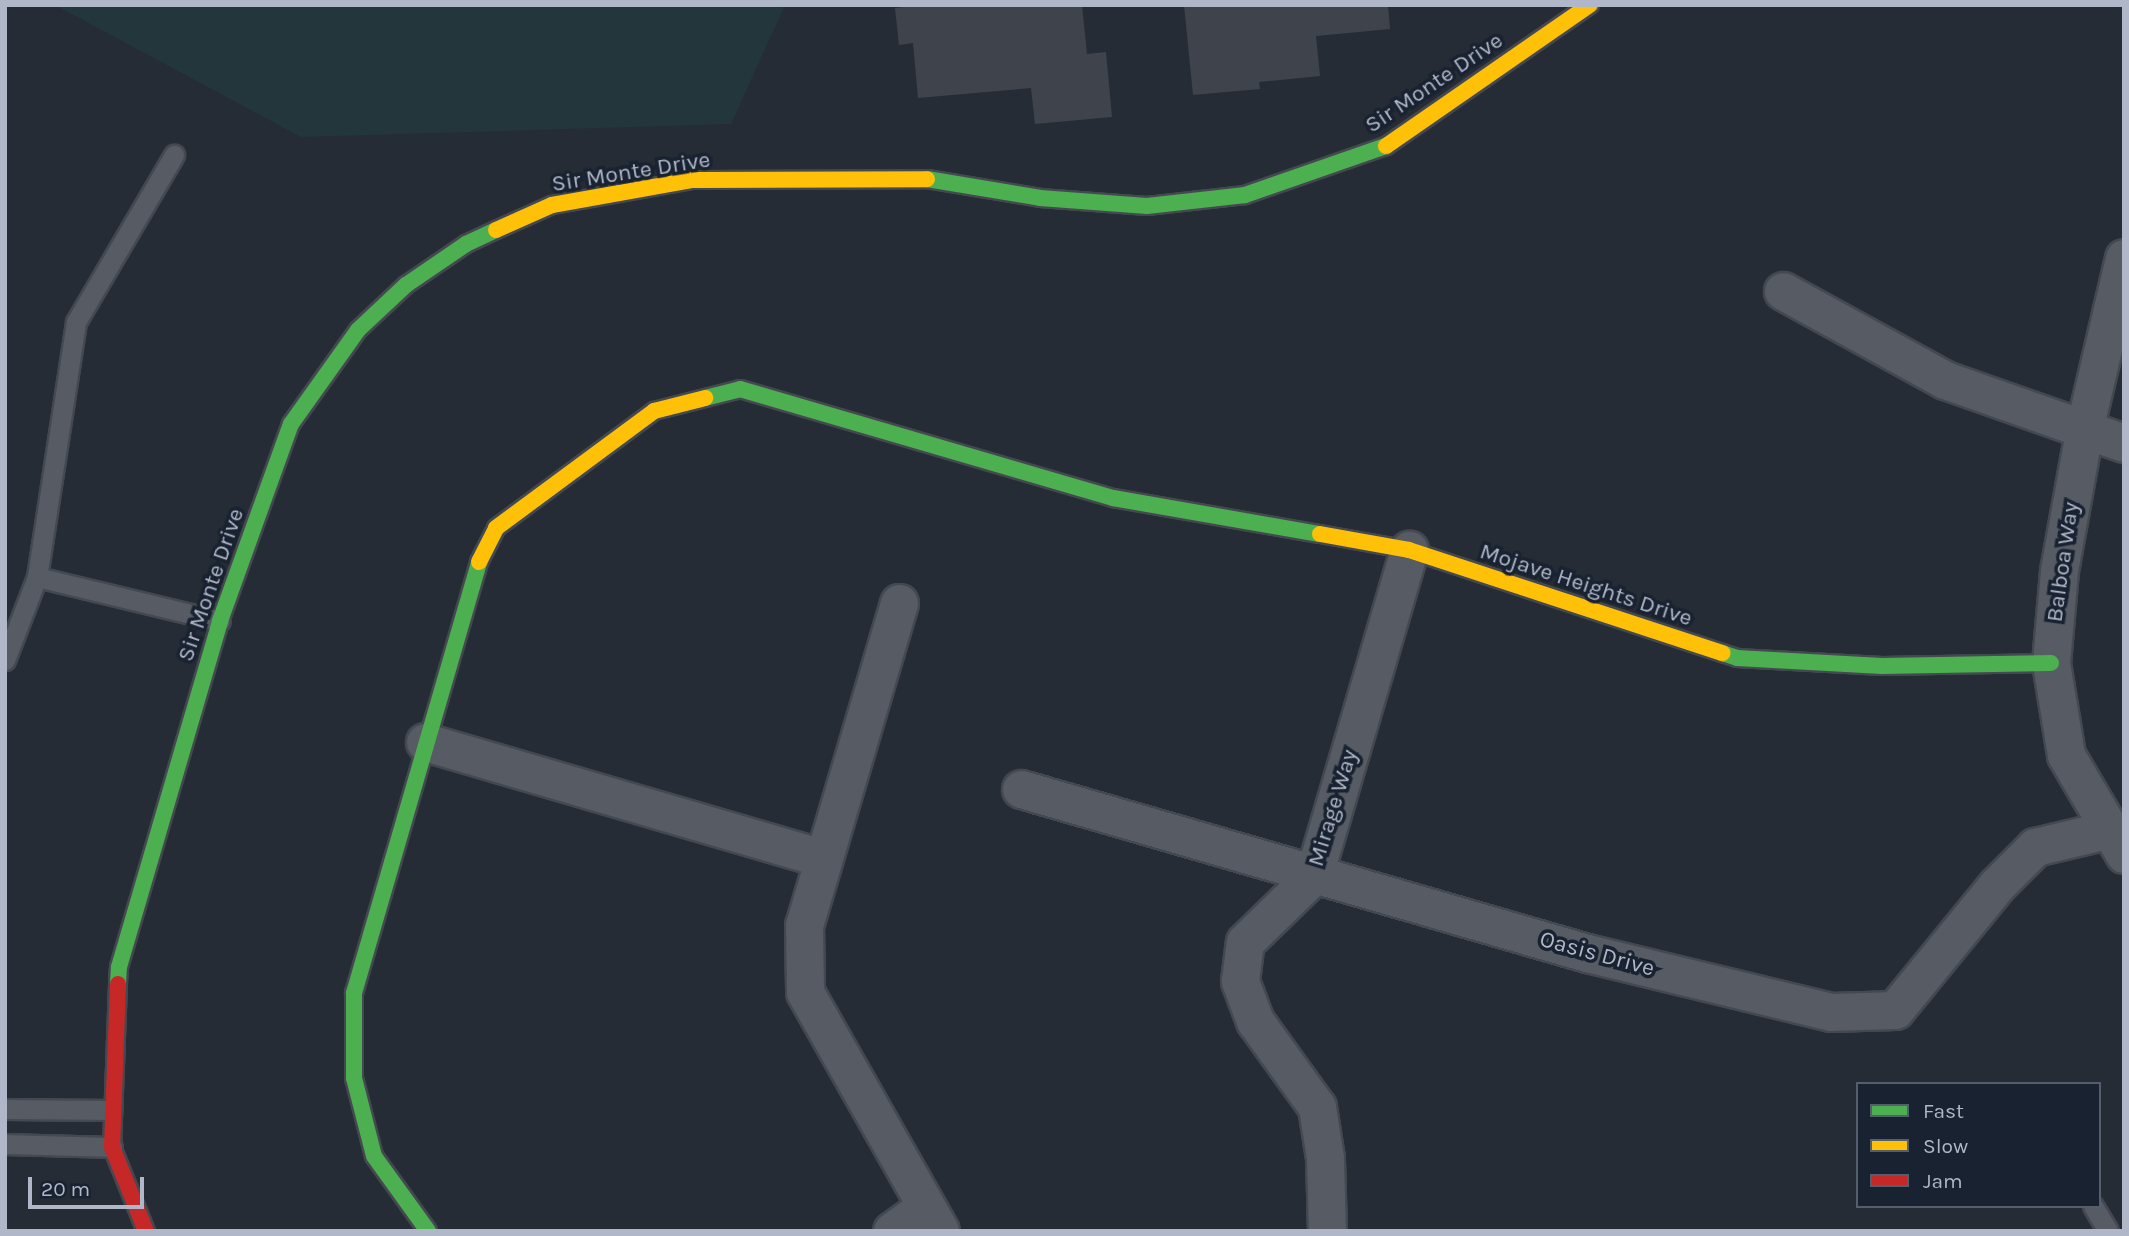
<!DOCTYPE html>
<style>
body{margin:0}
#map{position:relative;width:2129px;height:1236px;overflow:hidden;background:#262c35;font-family:Karla,sans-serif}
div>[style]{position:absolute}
.green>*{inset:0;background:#23363b}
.building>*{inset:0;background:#3f444c}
.roads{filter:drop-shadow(2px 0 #444850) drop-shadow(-2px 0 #444850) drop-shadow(0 2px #444850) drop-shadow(0 -2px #444850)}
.lane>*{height:19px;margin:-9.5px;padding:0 9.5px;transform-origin:9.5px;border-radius:9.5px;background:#565b64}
.street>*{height:37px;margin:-18.5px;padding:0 18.5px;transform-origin:18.5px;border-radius:18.5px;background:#565b64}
.fast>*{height:16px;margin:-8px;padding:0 8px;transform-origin:8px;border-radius:8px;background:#4caf50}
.slow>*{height:16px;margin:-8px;padding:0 8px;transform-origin:8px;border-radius:8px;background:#ffc107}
.jam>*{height:16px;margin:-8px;padding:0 8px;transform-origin:8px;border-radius:8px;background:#c62828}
span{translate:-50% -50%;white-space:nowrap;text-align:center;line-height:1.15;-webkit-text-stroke:7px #192230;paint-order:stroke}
.street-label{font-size:23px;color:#afb7c8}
.frame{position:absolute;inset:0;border:7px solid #afb7c8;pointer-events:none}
.legend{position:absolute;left:1856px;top:1082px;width:245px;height:126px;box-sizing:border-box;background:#192230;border:2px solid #555e6d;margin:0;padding:9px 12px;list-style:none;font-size:21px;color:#afb7c8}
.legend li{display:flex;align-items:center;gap:14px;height:35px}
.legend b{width:35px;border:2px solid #555e6d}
.scale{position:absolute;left:28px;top:1177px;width:116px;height:32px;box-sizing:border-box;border:4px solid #afb7c8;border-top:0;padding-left:9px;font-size:21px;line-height:24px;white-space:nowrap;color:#afb7c8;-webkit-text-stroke:5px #192230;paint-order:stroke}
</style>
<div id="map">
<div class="green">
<i style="clip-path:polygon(55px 5px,785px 5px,731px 124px,301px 137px)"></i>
</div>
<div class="building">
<i style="clip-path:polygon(922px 5px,1082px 5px,1087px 54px,1106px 52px,1112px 117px,1035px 124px,1031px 88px,918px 98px,913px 43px,899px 45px,895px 8px)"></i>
<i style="clip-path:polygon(1184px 5px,1388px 5px,1390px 29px,1316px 36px,1320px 76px,1259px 82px,1260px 89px,1193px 95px)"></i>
</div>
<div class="roads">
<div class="lane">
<i style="left:37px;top:577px;width:188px;rotate:13.5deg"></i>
<i style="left:5px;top:660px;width:89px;rotate:-68.9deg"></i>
<i style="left:37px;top:577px;width:258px;rotate:-81.3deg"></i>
<i style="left:76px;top:322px;width:194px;rotate:-59.6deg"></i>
<i style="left:5px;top:1109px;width:106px;rotate:0.5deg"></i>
<i style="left:5px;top:1144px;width:107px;rotate:1.6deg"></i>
<i style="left:2093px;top:1206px;width:29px;rotate:59deg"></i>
</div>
<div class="street">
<i style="left:2124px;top:258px;width:172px;rotate:103.1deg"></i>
<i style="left:2085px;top:426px;width:147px;rotate:100.2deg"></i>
<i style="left:2059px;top:571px;width:92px;rotate:95deg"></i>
<i style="left:2051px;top:663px;width:93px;rotate:80.7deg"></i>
<i style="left:2066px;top:755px;width:115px;rotate:59.6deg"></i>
<i style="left:1783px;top:291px;width:185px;rotate:28.8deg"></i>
<i style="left:1945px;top:380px;width:190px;rotate:19.4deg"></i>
<i style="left:899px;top:603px;width:336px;rotate:106.4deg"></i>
<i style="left:804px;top:925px;width:67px;rotate:89.1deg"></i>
<i style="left:805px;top:992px;width:274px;rotate:60.5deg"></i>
<i style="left:425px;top:742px;width:413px;rotate:16.3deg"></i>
<i style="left:1021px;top:789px;width:589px;rotate:16.16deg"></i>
<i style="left:1587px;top:953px;width:251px;rotate:13.6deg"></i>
<i style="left:1831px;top:1012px;width:64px;rotate:-1.8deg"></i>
<i style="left:1895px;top:1010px;width:161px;rotate:-50.8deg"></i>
<i style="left:1997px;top:885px;width:54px;rotate:-45deg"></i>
<i style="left:2035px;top:847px;width:78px;rotate:-13.3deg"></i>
<i style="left:892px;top:1231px;width:41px;rotate:-36deg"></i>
<i style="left:1327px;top:1231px;width:73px;rotate:-91.6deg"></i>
<i style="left:1325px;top:1158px;width:52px;rotate:-98.9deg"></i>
<i style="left:1317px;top:1107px;width:106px;rotate:-125.8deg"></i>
<i style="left:1255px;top:1021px;width:43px;rotate:-110.6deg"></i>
<i style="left:1240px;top:981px;width:39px;rotate:-83deg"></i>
<i style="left:1245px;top:942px;width:96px;rotate:-44.2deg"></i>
<i style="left:1314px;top:875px;width:339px;rotate:-73.7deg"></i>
</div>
<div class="fast">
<i style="left:927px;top:179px;width:115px;rotate:9.5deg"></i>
<i style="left:1040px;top:198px;width:107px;rotate:4.3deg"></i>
<i style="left:1147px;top:206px;width:99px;rotate:-6.4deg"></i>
<i style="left:1245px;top:195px;width:149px;rotate:-19.2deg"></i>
<i style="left:705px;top:398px;width:36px;rotate:-14deg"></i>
<i style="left:740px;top:389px;width:389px;rotate:16.3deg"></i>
<i style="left:1113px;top:498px;width:210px;rotate:9.9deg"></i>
<i style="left:1722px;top:653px;width:16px;rotate:18deg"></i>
<i style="left:1737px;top:658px;width:145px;rotate:3.2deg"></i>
<i style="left:1882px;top:666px;width:169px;rotate:-1deg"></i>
<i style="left:118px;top:984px;width:17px;rotate:-87deg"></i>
<i style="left:119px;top:967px;width:360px;rotate:-73.7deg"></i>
<i style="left:220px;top:621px;width:209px;rotate:-70.2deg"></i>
<i style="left:291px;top:424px;width:115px;rotate:-54.5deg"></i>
<i style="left:358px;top:330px;width:66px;rotate:-43.2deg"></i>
<i style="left:406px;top:285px;width:73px;rotate:-34.3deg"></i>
<i style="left:466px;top:244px;width:33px;rotate:-25deg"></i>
<i style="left:428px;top:1231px;width:92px;rotate:-125.8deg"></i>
<i style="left:374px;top:1156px;width:81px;rotate:-104.4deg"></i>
<i style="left:354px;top:1078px;width:85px;rotate:-90deg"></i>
<i style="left:354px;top:993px;width:449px;rotate:-73.8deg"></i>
</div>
<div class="slow">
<i style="left:1386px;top:146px;width:248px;rotate:-34.7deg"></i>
<i style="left:496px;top:230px;width:61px;rotate:-24.1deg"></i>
<i style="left:552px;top:205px;width:143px;rotate:-10.1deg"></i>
<i style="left:693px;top:180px;width:234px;rotate:-0.2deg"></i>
<i style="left:1320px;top:534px;width:90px;rotate:10.2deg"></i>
<i style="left:1409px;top:550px;width:330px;rotate:18.2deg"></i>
<i style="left:479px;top:562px;width:38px;rotate:-63deg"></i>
<i style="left:496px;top:528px;width:197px;rotate:-36.5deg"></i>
<i style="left:654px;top:411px;width:53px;rotate:-14.3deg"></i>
</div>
<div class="jam">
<i style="left:118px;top:984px;width:163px;rotate:92.1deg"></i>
<i style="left:112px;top:1147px;width:91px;rotate:68deg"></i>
</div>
</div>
<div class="street-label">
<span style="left:1434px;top:83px;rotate:-34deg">Sir Monte Drive</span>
<span style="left:631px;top:172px;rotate:-9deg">Sir Monte Drive</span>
<span style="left:2063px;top:562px;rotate:-82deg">Balboa Way</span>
<span style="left:211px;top:585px;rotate:-71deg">Sir Monte Drive</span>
<span style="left:1586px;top:585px;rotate:18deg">Mojave Heights Drive</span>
<span style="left:1333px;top:808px;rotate:-73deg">Mirage Way</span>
<span style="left:1597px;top:954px;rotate:15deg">Oasis Drive</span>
</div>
<div class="frame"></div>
<ul class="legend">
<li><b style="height:9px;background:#4caf50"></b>Fast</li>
<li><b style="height:9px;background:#ffc107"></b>Slow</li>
<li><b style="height:9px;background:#c62828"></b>Jam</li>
</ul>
<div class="scale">20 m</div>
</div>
